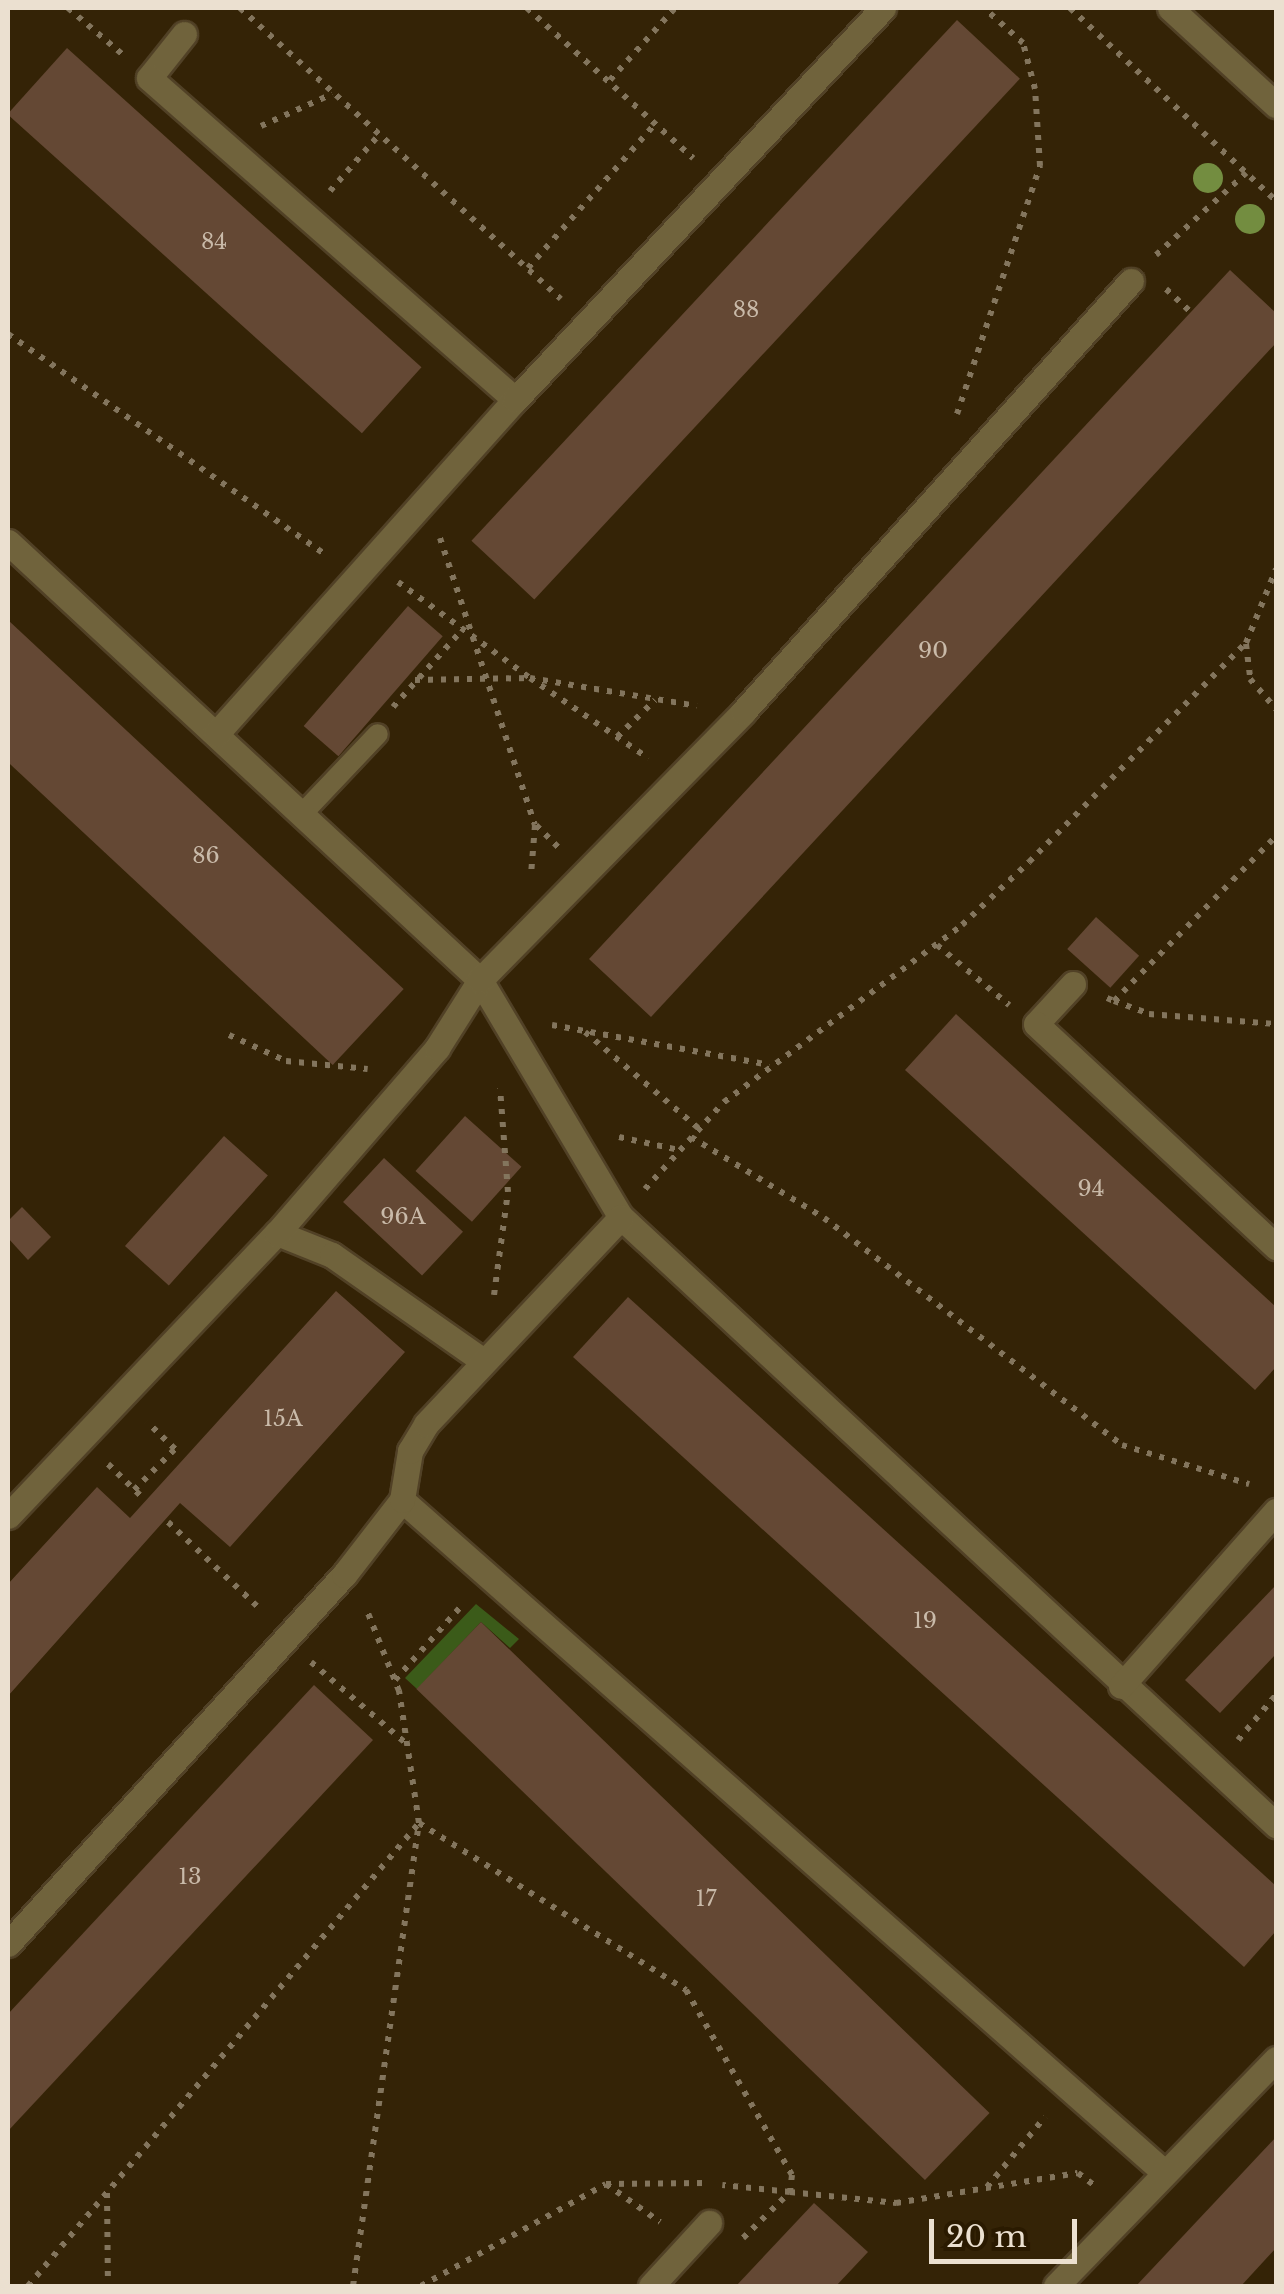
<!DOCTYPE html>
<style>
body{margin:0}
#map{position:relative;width:1284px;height:2294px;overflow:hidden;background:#342306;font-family:"Libre Baskerville",serif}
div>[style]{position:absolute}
.green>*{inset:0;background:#3b5b19}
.building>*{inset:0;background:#644834;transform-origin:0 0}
.path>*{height:6px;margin-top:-3px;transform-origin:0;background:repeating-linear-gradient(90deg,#83755d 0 5px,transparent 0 13px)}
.roads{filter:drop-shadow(2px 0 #514126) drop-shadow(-2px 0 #514126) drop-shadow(0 2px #514126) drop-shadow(0 -2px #514126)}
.service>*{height:20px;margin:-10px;padding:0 10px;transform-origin:10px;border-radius:10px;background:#70633c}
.minor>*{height:25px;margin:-12.5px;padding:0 12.5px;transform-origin:12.5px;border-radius:12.5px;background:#70633c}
.tertiary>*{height:25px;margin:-12.5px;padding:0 12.5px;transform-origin:12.5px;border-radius:12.5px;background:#70633c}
.trees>*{width:30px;height:30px;margin:-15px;border-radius:50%;background:#738d40}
span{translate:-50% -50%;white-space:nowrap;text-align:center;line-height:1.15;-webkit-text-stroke:8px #2a1a00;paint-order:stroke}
.number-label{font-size:22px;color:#c9baa9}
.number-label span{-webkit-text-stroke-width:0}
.frame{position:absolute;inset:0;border:10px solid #ebe0d0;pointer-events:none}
.scale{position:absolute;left:929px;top:2219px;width:148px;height:45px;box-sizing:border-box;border:5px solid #ebe0d0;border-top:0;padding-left:12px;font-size:30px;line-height:35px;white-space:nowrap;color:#ebe0d0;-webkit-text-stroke:8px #2a1a00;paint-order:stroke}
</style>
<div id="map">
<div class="green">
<i style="clip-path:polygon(476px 1604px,519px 1639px,510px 1648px,481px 1622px,417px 1689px,405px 1678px)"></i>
</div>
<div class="building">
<i style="left:957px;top:20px;width:86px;height:712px;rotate:43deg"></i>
<i style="left:67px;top:48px;width:477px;height:89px;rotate:42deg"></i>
<i style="clip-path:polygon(1230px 270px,1276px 313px,1276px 343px,651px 1017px,589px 959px)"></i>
<i style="left:408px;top:606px;width:46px;height:159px;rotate:41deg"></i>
<i style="left:8px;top:620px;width:541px;height:104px;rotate:43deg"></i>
<i style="left:1096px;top:917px;width:58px;height:43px;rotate:42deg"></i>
<i style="clip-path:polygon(956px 1014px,1276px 1307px,1276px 1367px,1255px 1390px,905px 1070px)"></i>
<i style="left:465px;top:1116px;width:76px;height:74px;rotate:42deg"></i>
<i style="left:224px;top:1136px;width:59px;height:148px;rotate:42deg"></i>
<i style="left:384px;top:1158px;width:108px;height:60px;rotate:43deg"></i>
<i style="clip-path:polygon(22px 1207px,51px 1237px,28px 1260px,8px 1238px,8px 1221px)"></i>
<i style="clip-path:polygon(336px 1291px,405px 1352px,230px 1547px,180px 1503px,8px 1696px,8px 1584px,97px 1487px,130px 1518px)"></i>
<i style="clip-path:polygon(628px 1297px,1276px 1886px,1276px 1931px,1244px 1967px,573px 1357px)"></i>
<i style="clip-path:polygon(1276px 1585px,1276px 1654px,1220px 1713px,1185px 1680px)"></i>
<i style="left:481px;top:1622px;width:707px;height:93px;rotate:44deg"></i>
<i style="clip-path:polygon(314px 1685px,373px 1740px,8px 2131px,8px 2014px)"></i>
<i style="clip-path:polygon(1276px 2137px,1276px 2248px,1241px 2286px,1136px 2286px)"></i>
<i style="clip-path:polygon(814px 2203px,868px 2252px,836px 2286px,736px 2286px)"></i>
</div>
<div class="path">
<i style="left:68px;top:8px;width:71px;rotate:40.4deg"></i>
<i style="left:240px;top:8px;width:433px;rotate:42.2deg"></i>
<i style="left:527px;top:8px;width:224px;rotate:42.1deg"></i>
<i style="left:1070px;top:8px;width:282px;rotate:43.1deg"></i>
<i style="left:610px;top:80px;width:97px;rotate:-47.9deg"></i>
<i style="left:261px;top:126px;width:78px;rotate:-24.3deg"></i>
<i style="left:330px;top:191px;width:73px;rotate:-48.9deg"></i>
<i style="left:1156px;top:255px;width:122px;rotate:-42.3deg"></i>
<i style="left:528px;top:268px;width:193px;rotate:-48.6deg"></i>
<i style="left:1166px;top:289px;width:33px;rotate:43deg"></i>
<i style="left:8px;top:334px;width:389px;rotate:34.8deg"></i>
<i style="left:957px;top:414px;width:262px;rotate:-71.5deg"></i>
<i style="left:1040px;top:166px;width:77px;rotate:-93.7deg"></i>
<i style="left:1035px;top:89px;width:48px;rotate:-104.6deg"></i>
<i style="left:1023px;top:43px;width:52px;rotate:-138.1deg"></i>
<i style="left:440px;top:538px;width:302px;rotate:71.7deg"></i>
<i style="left:535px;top:825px;width:50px;rotate:94.6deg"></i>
<i style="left:398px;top:582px;width:163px;rotate:36deg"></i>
<i style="left:530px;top:678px;width:169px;rotate:9.5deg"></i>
<i style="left:1246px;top:644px;width:35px;rotate:83deg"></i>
<i style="left:1250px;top:679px;width:40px;rotate:49deg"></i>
<i style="left:415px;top:680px;width:115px;rotate:-1deg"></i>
<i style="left:530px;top:678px;width:143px;rotate:34.1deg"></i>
<i style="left:393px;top:707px;width:105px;rotate:-48.1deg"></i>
<i style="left:617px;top:737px;width:53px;rotate:-44.2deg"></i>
<i style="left:536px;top:825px;width:33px;rotate:45deg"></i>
<i style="left:937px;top:945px;width:94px;rotate:39.8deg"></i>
<i style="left:1107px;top:998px;width:8px;rotate:23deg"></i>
<i style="left:1114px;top:1001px;width:231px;rotate:-45.5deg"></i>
<i style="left:1114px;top:1001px;width:37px;rotate:20deg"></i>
<i style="left:1149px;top:1014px;width:127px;rotate:4.5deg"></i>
<i style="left:552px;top:1025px;width:221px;rotate:10.4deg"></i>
<i style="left:585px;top:1032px;width:148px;rotate:40.3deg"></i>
<i style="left:229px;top:1035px;width:63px;rotate:24.5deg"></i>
<i style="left:286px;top:1061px;width:82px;rotate:5.6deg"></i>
<i style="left:619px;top:1137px;width:61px;rotate:12.2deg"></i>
<i style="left:691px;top:1137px;width:156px;rotate:31.3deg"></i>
<i style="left:824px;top:1218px;width:375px;rotate:37.3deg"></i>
<i style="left:1122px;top:1445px;width:133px;rotate:17.1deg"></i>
<i style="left:645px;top:1189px;width:118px;rotate:-47.8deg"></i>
<i style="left:724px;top:1102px;width:297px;rotate:-36.6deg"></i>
<i style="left:962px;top:925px;width:92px;rotate:-43.2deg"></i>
<i style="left:1029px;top:862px;width:308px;rotate:-45.3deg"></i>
<i style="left:1246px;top:643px;width:80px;rotate:-67.9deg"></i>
<i style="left:494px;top:1295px;width:104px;rotate:-82.3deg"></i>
<i style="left:508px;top:1192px;width:104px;rotate:-94.4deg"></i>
<i style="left:108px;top:1464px;width:50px;rotate:44.2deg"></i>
<i style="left:134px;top:1490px;width:58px;rotate:-45deg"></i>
<i style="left:175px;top:1449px;width:39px;rotate:-136deg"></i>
<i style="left:168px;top:1522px;width:128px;rotate:43.4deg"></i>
<i style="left:311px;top:1662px;width:128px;rotate:40.6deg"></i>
<i style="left:395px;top:1680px;width:103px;rotate:-48.1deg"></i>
<i style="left:1238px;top:1740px;width:59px;rotate:-49.8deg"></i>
<i style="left:606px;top:2184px;width:99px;rotate:-0.6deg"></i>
<i style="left:987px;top:2187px;width:91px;rotate:-50.4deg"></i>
<i style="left:107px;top:2193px;width:93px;rotate:89.4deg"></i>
<i style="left:743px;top:2238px;width:66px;rotate:-44.4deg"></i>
<i style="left:790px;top:2192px;width:107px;rotate:5.9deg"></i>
<i style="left:896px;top:2203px;width:184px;rotate:-9.4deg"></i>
<i style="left:1078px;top:2173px;width:25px;rotate:37deg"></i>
<i style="left:28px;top:2286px;width:606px;rotate:-49.82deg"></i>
<i style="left:419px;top:1823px;width:134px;rotate:-98.6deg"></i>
<i style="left:399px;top:1691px;width:89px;rotate:-111.7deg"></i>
<i style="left:353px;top:2286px;width:468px;rotate:-81.9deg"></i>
<i style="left:419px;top:1823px;width:315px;rotate:32deg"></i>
<i style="left:686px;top:1990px;width:213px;rotate:60.2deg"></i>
<i style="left:792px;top:2175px;width:17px;rotate:97deg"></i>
<i style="left:790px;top:2192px;width:68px;rotate:-174.1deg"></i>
<i style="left:421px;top:2286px;width:211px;rotate:-28.9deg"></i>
<i style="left:606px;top:2184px;width:66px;rotate:35.1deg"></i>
</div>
<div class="roads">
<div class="service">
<i style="left:302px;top:814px;width:110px;rotate:-46.5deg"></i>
</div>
<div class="minor">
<i style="left:184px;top:34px;width:56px;rotate:128.5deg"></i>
<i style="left:149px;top:78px;width:487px;rotate:41.3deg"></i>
<i style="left:8px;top:542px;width:644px;rotate:42.86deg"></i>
<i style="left:480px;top:980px;width:276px;rotate:59.3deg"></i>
<i style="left:621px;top:1217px;width:894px;rotate:42.87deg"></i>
<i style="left:216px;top:734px;width:448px;rotate:-48.2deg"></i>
<i style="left:515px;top:400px;width:538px;rotate:-46.81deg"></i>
<i style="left:1073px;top:984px;width:54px;rotate:132.8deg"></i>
<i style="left:1036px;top:1024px;width:328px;rotate:42.9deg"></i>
<i style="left:277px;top:1233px;width:59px;rotate:21.8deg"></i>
<i style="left:332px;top:1255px;width:183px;rotate:35deg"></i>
<i style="left:402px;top:1500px;width:1016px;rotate:41.41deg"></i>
<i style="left:8px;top:1516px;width:390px;rotate:-46.5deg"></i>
<i style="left:277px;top:1233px;width:245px;rotate:-49.1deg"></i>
<i style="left:437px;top:1048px;width:80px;rotate:-57.7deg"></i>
<i style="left:480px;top:980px;width:375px;rotate:-45.5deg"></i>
<i style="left:743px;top:712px;width:580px;rotate:-48.01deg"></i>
<i style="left:1121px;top:1686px;width:234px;rotate:-48.5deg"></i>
<i style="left:8px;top:1944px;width:499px;rotate:-47.7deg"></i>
<i style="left:344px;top:1575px;width:95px;rotate:-52.3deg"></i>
<i style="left:402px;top:1500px;width:50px;rotate:-80.7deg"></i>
<i style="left:410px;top:1451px;width:31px;rotate:-59deg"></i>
<i style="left:426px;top:1424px;width:284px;rotate:-46.7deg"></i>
<i style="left:651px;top:2286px;width:86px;rotate:-47.4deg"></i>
<i style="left:1056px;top:2286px;width:316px;rotate:-45.9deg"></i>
</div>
<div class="tertiary">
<i style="left:1170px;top:8px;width:144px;rotate:42.5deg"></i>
</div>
</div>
<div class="trees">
<i style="left:1208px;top:178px"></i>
<i style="left:1250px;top:219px"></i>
</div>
<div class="number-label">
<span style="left:214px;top:242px">84</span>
<span style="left:746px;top:310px">88</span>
<span style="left:933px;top:651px">90</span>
<span style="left:206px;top:856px">86</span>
<span style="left:1091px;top:1189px">94</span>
<span style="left:403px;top:1217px">96A</span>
<span style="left:283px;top:1419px">15A</span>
<span style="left:925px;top:1621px">19</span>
<span style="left:190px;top:1877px">13</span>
<span style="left:706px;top:1899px">17</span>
</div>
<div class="frame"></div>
<div class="scale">20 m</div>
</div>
